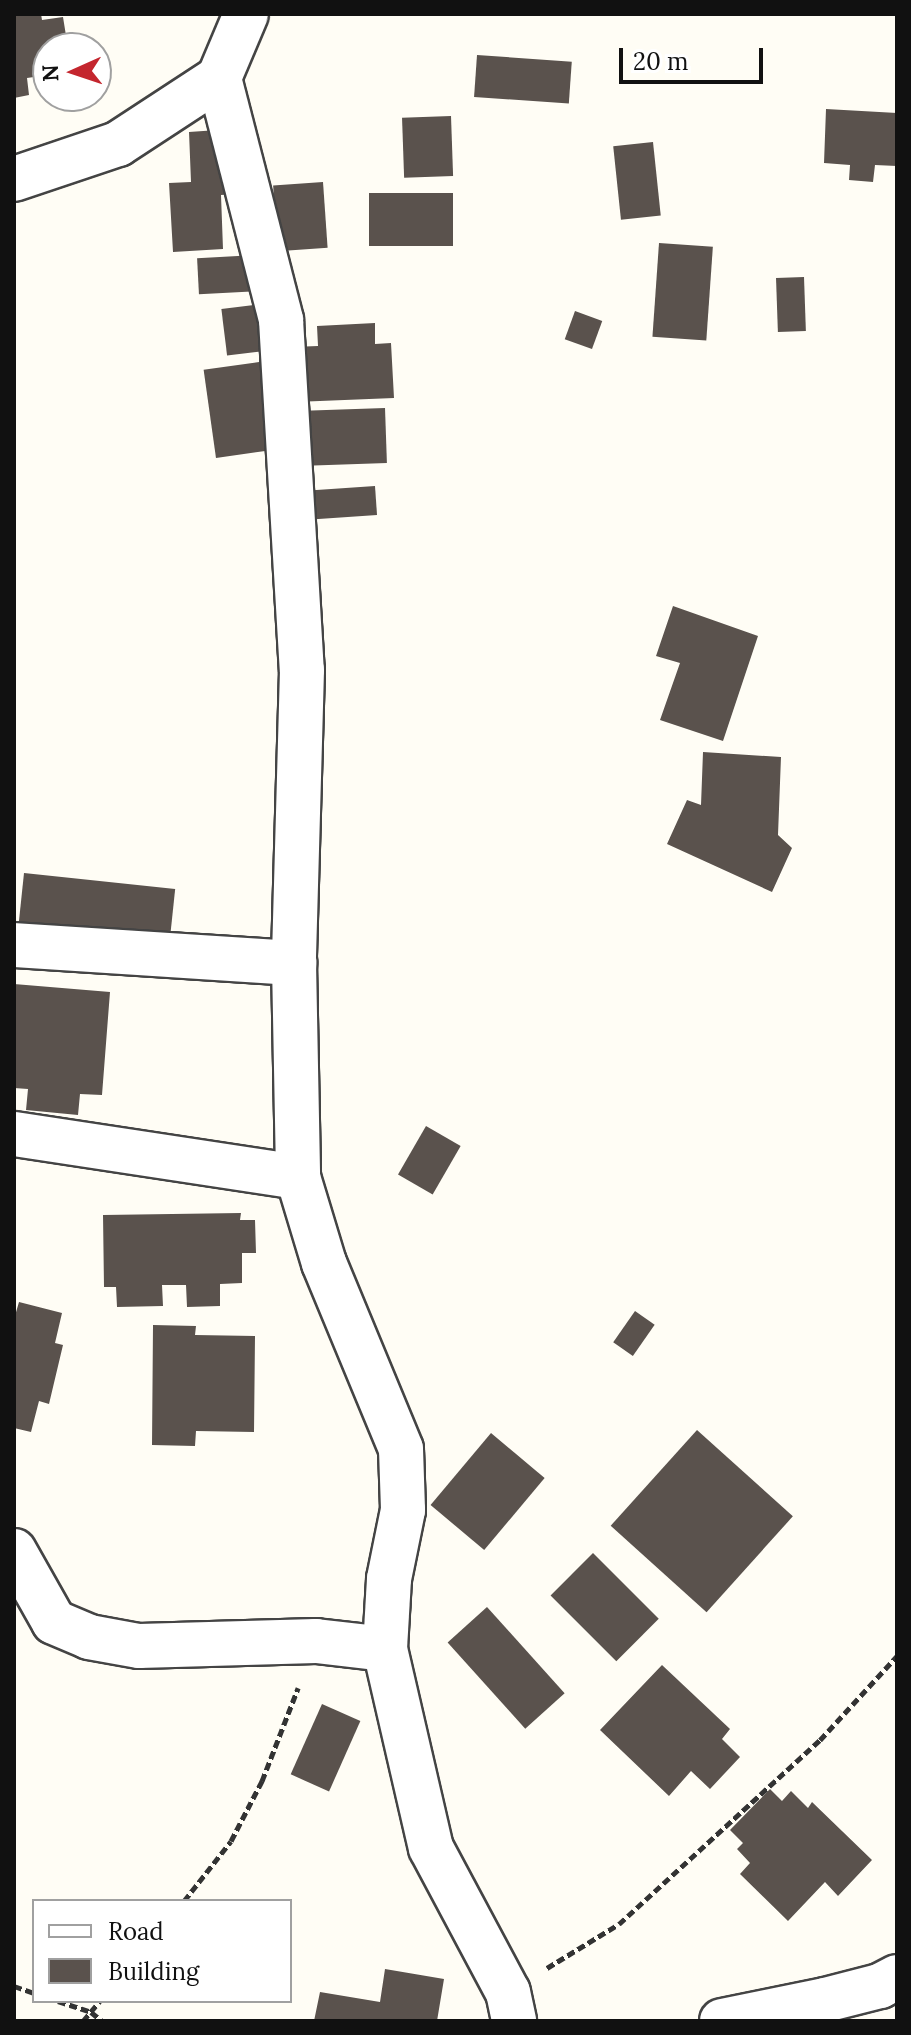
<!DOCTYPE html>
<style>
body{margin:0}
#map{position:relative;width:911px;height:2035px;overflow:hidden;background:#fffdf5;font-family:Lora,serif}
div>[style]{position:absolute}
.building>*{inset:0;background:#5a524d;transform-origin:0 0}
.path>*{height:5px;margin-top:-2.5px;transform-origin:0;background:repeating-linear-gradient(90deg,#333 0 8px,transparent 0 12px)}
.roads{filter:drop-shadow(2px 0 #444) drop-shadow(-2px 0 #444) drop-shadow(0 2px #444) drop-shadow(0 -2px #444)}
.minor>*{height:44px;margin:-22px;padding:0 22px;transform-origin:22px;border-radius:22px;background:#fff}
span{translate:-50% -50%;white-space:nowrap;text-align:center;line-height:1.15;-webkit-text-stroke:8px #fff;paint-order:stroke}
.frame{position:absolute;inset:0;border:16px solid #111;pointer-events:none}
.legend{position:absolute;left:32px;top:1899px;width:260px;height:104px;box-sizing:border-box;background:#fff;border:2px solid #a0a0a0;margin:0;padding:10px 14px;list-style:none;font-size:24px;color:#111}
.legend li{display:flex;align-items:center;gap:16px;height:40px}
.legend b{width:40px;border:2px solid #a0a0a0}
.north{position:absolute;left:32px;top:32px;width:80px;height:80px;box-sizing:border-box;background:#fff;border:2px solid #a0a0a0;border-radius:50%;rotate:267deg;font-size:22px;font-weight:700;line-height:32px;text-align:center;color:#111}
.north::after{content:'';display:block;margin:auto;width:28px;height:36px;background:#c4262e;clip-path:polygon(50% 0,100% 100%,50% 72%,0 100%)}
.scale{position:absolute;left:619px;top:48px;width:144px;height:36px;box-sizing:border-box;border:4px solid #111;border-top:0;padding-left:10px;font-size:24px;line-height:28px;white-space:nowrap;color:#111;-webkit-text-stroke:6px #fff;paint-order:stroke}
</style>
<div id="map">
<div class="building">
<i style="clip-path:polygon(14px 14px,41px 14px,42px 20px,63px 17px,68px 48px,48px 48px,48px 75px,27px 78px,29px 95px,14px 98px)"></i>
<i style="left:477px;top:55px;width:95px;height:42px;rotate:4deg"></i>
<i style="clip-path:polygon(826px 109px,897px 113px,897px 166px,875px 165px,873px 182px,849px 180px,850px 165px,824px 163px)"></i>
<i style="left:451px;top:116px;width:60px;height:49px;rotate:88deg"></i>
<i style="clip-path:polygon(232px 129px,235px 194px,221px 195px,223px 249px,173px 252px,169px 183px,191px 182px,189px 132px)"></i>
<i style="left:653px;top:142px;width:74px;height:40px;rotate:84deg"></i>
<i style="left:323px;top:182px;width:66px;height:50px;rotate:86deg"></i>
<i style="left:369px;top:193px;width:84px;height:53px"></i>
<i style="left:659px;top:243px;width:54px;height:94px;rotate:4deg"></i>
<i style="left:258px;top:255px;width:36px;height:61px;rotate:87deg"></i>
<i style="left:804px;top:277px;width:54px;height:28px;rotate:88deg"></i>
<i style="left:270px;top:303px;width:47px;height:49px;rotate:83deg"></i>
<i style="left:575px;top:311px;width:29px;height:30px;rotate:20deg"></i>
<i style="clip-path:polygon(375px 323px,375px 344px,391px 343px,394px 398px,295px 402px,292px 347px,318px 346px,317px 326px)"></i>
<i style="left:266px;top:361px;width:89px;height:63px;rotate:82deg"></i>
<i style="left:385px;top:408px;width:55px;height:88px;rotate:88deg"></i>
<i style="left:375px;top:486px;width:29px;height:66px;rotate:86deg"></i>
<i style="clip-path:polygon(673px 606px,758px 636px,723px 741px,660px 720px,680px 663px,656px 656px)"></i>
<i style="clip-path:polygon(703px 752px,781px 757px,778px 835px,792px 848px,772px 892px,667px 844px,687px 800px,701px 805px)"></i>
<i style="left:24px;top:873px;width:152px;height:52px;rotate:6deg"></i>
<i style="clip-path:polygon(14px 984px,110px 992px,102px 1095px,80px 1094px,78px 1115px,26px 1110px,28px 1089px,14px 1088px)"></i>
<i style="left:426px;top:1126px;width:40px;height:56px;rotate:30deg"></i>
<i style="clip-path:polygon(241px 1213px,240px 1220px,255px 1220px,256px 1253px,242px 1253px,242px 1283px,220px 1284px,220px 1306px,187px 1307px,186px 1285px,162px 1285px,163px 1306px,117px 1307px,116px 1287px,104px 1287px,103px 1215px)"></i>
<i style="clip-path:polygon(19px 1302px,62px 1313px,55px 1343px,63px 1345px,49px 1404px,39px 1401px,31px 1432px,14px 1428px,14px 1319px)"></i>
<i style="left:635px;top:1311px;width:24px;height:38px;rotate:35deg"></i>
<i style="clip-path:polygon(153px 1325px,196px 1326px,195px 1335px,255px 1336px,254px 1432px,196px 1431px,195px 1446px,152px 1445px)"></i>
<i style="left:697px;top:1430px;width:129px;height:129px;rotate:42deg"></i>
<i style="left:491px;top:1433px;width:70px;height:94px;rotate:40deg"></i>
<i style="left:593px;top:1553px;width:93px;height:60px;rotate:45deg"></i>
<i style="left:487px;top:1607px;width:116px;height:53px;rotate:48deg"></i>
<i style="clip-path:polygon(662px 1665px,730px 1729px,722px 1739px,740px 1757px,710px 1789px,691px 1771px,669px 1796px,600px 1730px)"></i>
<i style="left:322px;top:1704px;width:42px;height:77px;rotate:24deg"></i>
<i style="clip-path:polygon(770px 1789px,782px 1801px,791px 1791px,808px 1808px,812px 1802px,872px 1860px,838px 1896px,825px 1882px,788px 1921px,740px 1874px,750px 1863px,737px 1849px,743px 1843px,730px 1830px)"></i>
<i style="clip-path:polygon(385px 1969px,444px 1979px,437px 2021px,314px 2021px,320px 1992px,380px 2002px)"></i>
</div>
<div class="path">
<i style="left:184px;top:1901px;width:76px;rotate:-51.9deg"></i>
<i style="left:231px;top:1841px;width:68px;rotate:-62.7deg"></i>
<i style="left:262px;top:1781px;width:100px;rotate:-68.8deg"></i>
<i style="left:547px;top:1968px;width:84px;rotate:-31.4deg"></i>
<i style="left:619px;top:1924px;width:273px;rotate:-42.5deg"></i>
<i style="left:820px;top:1740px;width:114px;rotate:-47.5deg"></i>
<i style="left:14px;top:1986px;width:21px;rotate:19deg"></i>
<i style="left:58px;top:2001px;width:35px;rotate:18deg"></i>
<i style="left:91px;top:2012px;width:14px;rotate:39deg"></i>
<i style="left:83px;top:2021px;width:26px;rotate:-50deg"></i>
</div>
<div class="roads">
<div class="minor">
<i style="left:219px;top:78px;width:250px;rotate:75.6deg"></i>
<i style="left:281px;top:320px;width:351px;rotate:86.6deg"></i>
<i style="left:302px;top:670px;width:293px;rotate:91.6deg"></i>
<i style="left:294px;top:963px;width:214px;rotate:88.9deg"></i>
<i style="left:298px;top:1177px;width:90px;rotate:73.2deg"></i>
<i style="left:324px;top:1263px;width:201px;rotate:67.5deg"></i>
<i style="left:401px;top:1449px;width:61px;rotate:88.1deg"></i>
<i style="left:403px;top:1510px;width:70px;rotate:101.5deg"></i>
<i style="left:389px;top:1579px;width:70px;rotate:93.3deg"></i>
<i style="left:385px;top:1649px;width:204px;rotate:77deg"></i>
<i style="left:431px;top:1848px;width:163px;rotate:61.9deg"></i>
<i style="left:508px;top:1992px;width:30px;rotate:78deg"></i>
<i style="left:14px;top:179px;width:110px;rotate:-18.6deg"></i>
<i style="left:118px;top:144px;width:121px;rotate:-33.2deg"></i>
<i style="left:219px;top:78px;width:69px;rotate:-67.1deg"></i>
<i style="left:14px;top:945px;width:281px;rotate:3.7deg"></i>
<i style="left:14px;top:1134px;width:287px;rotate:8.6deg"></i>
<i style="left:14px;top:1551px;width:81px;rotate:60.6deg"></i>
<i style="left:54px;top:1622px;width:38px;rotate:23deg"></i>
<i style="left:89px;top:1637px;width:51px;rotate:10.2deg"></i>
<i style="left:139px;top:1646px;width:177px;rotate:-1.6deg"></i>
<i style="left:316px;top:1641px;width:69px;rotate:6.6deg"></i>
<i style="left:722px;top:2021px;width:105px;rotate:-11.5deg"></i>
<i style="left:825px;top:2000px;width:57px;rotate:-14.3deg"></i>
<i style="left:880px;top:1986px;width:19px;rotate:-28deg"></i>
</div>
</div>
<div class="frame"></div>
<ul class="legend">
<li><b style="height:10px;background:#fff"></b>Road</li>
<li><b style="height:22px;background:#5a524d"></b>Building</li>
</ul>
<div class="north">N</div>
<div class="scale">20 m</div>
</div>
